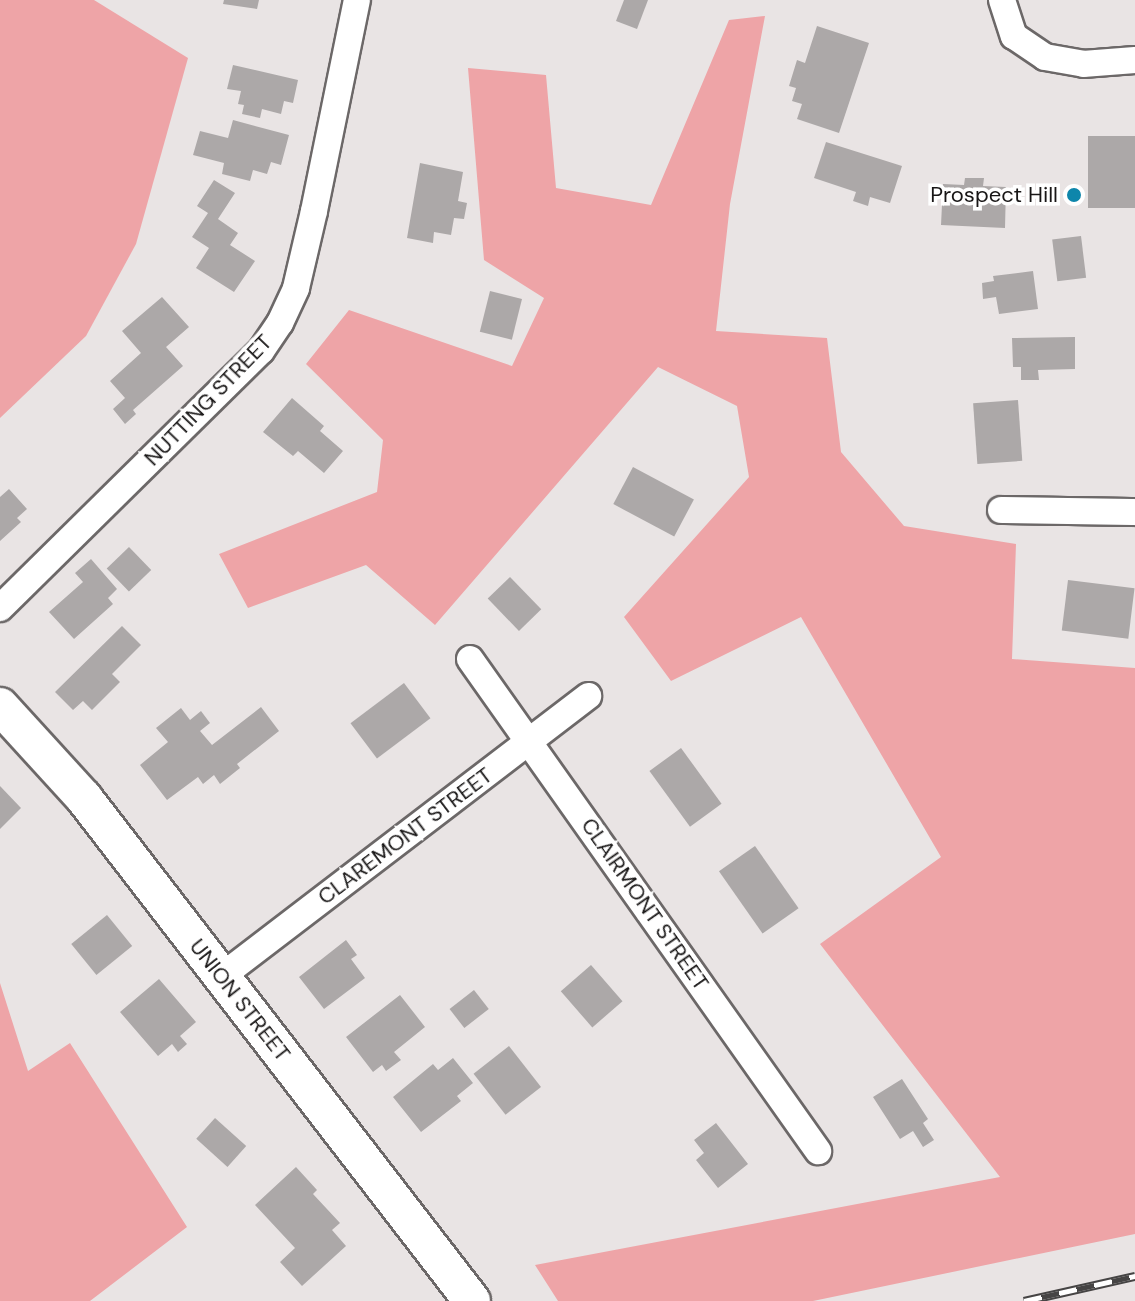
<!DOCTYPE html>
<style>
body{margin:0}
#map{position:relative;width:1135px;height:1301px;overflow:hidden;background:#e9e4e4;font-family:"DM Sans",sans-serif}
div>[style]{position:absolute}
.green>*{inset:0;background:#eea4a7}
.building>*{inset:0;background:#aca8a8;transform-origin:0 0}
.roads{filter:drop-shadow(2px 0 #6c6868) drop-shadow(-2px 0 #6c6868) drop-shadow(0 2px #6c6868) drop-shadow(0 -2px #6c6868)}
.street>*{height:26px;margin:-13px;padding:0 13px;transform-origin:13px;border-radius:13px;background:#fff}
.secondary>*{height:36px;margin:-18px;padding:0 18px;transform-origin:18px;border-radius:18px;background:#fff}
.rail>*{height:9px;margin-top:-4.5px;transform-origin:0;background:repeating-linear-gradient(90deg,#fff 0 18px,#464444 0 36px);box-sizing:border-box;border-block:2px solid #464444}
.dots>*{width:22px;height:22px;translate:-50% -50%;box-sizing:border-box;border:4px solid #fff;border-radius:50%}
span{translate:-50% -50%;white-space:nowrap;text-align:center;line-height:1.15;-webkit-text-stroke:7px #fff;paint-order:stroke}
.poi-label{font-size:22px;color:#181616}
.right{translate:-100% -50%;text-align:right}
.street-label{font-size:22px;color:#181616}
</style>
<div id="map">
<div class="green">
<i style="clip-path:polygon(0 0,94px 0,188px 58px,136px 244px,86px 336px,0 418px)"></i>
<i style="clip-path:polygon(765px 16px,730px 204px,716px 331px,827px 338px,841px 452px,904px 526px,1016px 544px,1012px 659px,1135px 668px,1135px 1234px,813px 1301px,558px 1301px,535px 1265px,1000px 1177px,820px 944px,941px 857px,801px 617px,671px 681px,624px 617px,749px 477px,737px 406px,658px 367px,435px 625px,366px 565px,248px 608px,219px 554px,377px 492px,383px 440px,306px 364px,349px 310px,512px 366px,544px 298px,484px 260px,468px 68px,546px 75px,556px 188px,651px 205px,729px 20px)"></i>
<i style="clip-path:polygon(0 983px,28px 1071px,70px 1043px,187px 1227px,90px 1301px,0 1301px)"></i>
</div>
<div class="building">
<i style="clip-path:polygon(224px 0,259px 0,257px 9px,223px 4px)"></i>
<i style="clip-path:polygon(624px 0,648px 0,637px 29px,616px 21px)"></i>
<i style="clip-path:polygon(817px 26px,869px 43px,839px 133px,797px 119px,802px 104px,792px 101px,796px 88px,789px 86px,797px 60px,805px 63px)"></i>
<i style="clip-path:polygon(233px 65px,298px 80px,293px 103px,284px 101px,281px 114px,262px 109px,260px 118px,242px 114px,244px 105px,238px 104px,241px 91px,227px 89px)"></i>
<i style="clip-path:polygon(233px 120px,289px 135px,281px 165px,271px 162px,267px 174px,253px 170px,250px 181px,222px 174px,224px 163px,193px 155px,200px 131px,228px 138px)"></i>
<i style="left:1135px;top:136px;width:72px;height:47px;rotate:90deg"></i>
<i style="clip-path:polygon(826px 142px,902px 166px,890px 203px,870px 197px,868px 206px,853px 201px,856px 192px,814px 178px)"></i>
<i style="clip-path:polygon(420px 163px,463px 172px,458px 201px,467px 203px,464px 219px,454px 218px,451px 235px,434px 232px,433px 243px,407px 238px)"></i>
<i style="clip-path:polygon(965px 178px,984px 178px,983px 186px,1006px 187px,1005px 228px,941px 225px,943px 184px,964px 185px)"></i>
<i style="clip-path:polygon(214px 180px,235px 193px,218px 219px,238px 233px,230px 245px,255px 261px,234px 292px,196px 268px,209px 248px,192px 237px,208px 213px,197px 206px)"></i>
<i style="left:1081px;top:236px;width:42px;height:29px;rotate:83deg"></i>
<i style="clip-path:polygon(1033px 271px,1038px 309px,999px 314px,996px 297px,983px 299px,982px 283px,994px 281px,993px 276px)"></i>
<i style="left:490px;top:291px;width:33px;height:42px;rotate:14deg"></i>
<i style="clip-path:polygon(162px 297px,189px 327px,166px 347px,183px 366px,133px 410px,136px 414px,125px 424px,113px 409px,125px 398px,110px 381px,141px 353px,122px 331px)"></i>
<i style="clip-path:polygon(1075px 337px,1075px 369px,1038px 370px,1039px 380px,1021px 380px,1021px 367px,1013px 367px,1012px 338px)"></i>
<i style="clip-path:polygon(292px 398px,324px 426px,320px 431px,343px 451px,324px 473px,298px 451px,293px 456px,263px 432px)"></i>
<i style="left:1018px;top:400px;width:61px;height:45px;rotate:86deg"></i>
<i style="left:633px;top:467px;width:69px;height:42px;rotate:28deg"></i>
<i style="clip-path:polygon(9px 489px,27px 509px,17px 518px,21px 522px,0 541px,0 497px)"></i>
<i style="left:129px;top:547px;width:32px;height:31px;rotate:46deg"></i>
<i style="clip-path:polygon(91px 559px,117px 589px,108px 598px,113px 604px,74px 639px,49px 612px,83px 582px,75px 573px)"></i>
<i style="left:510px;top:577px;width:45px;height:31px;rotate:46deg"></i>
<i style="left:1068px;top:580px;width:67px;height:51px;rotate:7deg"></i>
<i style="clip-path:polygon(122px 626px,141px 645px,112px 674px,120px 682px,92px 710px,83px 701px,73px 710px,55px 692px)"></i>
<i style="left:404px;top:683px;width:44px;height:67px;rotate:53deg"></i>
<i style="clip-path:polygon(261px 707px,279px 731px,237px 764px,240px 768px,220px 784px,214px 775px,203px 784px,198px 777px,167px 800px,140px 765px,168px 742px,156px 728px,181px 708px,190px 720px,201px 711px,210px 723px,200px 731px,212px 745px)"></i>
<i style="left:681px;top:748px;width:69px;height:39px;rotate:54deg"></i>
<i style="clip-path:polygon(0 786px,21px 808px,0 829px)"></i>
<i style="left:755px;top:846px;width:76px;height:44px;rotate:55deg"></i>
<i style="left:107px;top:915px;width:40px;height:46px;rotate:51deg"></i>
<i style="clip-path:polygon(346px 940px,357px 955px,351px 959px,365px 978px,324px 1009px,299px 977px)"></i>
<i style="left:591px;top:965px;width:48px;height:40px;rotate:49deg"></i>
<i style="clip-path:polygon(159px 979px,196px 1022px,180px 1036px,187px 1044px,178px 1052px,172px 1044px,158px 1056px,120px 1012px)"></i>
<i style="left:474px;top:990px;width:24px;height:31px;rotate:52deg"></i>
<i style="clip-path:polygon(400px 995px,425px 1027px,394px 1052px,401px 1060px,386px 1071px,382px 1065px,373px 1072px,346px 1037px)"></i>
<i style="left:509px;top:1046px;width:52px;height:45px;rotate:52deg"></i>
<i style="clip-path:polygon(453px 1058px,473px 1083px,457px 1096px,461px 1101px,421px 1132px,393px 1097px,433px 1064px,438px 1070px)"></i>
<i style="clip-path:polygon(902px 1079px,928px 1119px,923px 1123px,934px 1140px,923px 1147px,913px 1131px,900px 1139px,873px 1097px)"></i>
<i style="left:215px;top:1118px;width:42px;height:28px;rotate:42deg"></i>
<i style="clip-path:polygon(716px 1123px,748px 1164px,718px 1188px,696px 1160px,704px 1153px,694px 1140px)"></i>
<i style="clip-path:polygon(296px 1167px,317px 1190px,313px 1194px,340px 1223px,332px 1230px,346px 1246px,302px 1286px,280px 1262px,295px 1248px,255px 1205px)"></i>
</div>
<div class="roads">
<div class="street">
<i style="left:1002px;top:0;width:38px;rotate:72deg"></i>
<i style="left:1014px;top:36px;width:37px;rotate:34deg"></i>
<i style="left:1045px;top:57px;width:39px;rotate:10deg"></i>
<i style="left:1083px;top:64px;width:52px;rotate:-4.4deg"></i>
<i style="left:1001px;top:510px;width:134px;rotate:0.9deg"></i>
<i style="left:0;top:608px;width:366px;rotate:-44.6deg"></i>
<i style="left:261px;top:351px;width:34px;rotate:-56deg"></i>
<i style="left:280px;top:323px;width:38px;rotate:-65deg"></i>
<i style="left:296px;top:288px;width:79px;rotate:-76.8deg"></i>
<i style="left:314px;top:211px;width:215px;rotate:-78.5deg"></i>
<i style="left:470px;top:659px;width:603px;rotate:54.73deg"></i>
<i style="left:222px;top:976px;width:461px;rotate:-37.4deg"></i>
</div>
<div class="secondary">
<i style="left:0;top:706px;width:125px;rotate:47.6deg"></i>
<i style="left:84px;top:798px;width:635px;rotate:52.35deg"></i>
</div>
</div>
<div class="rail">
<i style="left:1024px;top:1301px;width:114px;rotate:-12.7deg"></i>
</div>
<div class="dots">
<i style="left:1074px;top:195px;background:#0e86ab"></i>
</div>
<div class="poi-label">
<span class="right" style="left:1058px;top:195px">Prospect Hill</span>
</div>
<div class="street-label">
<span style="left:208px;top:400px;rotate:-46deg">NUTTING STREET</span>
<span style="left:405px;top:836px;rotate:-37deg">CLAREMONT STREET</span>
<span style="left:645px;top:904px;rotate:55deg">CLAIRMONT STREET</span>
<span style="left:240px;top:1000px;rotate:52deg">UNION STREET</span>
</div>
</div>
